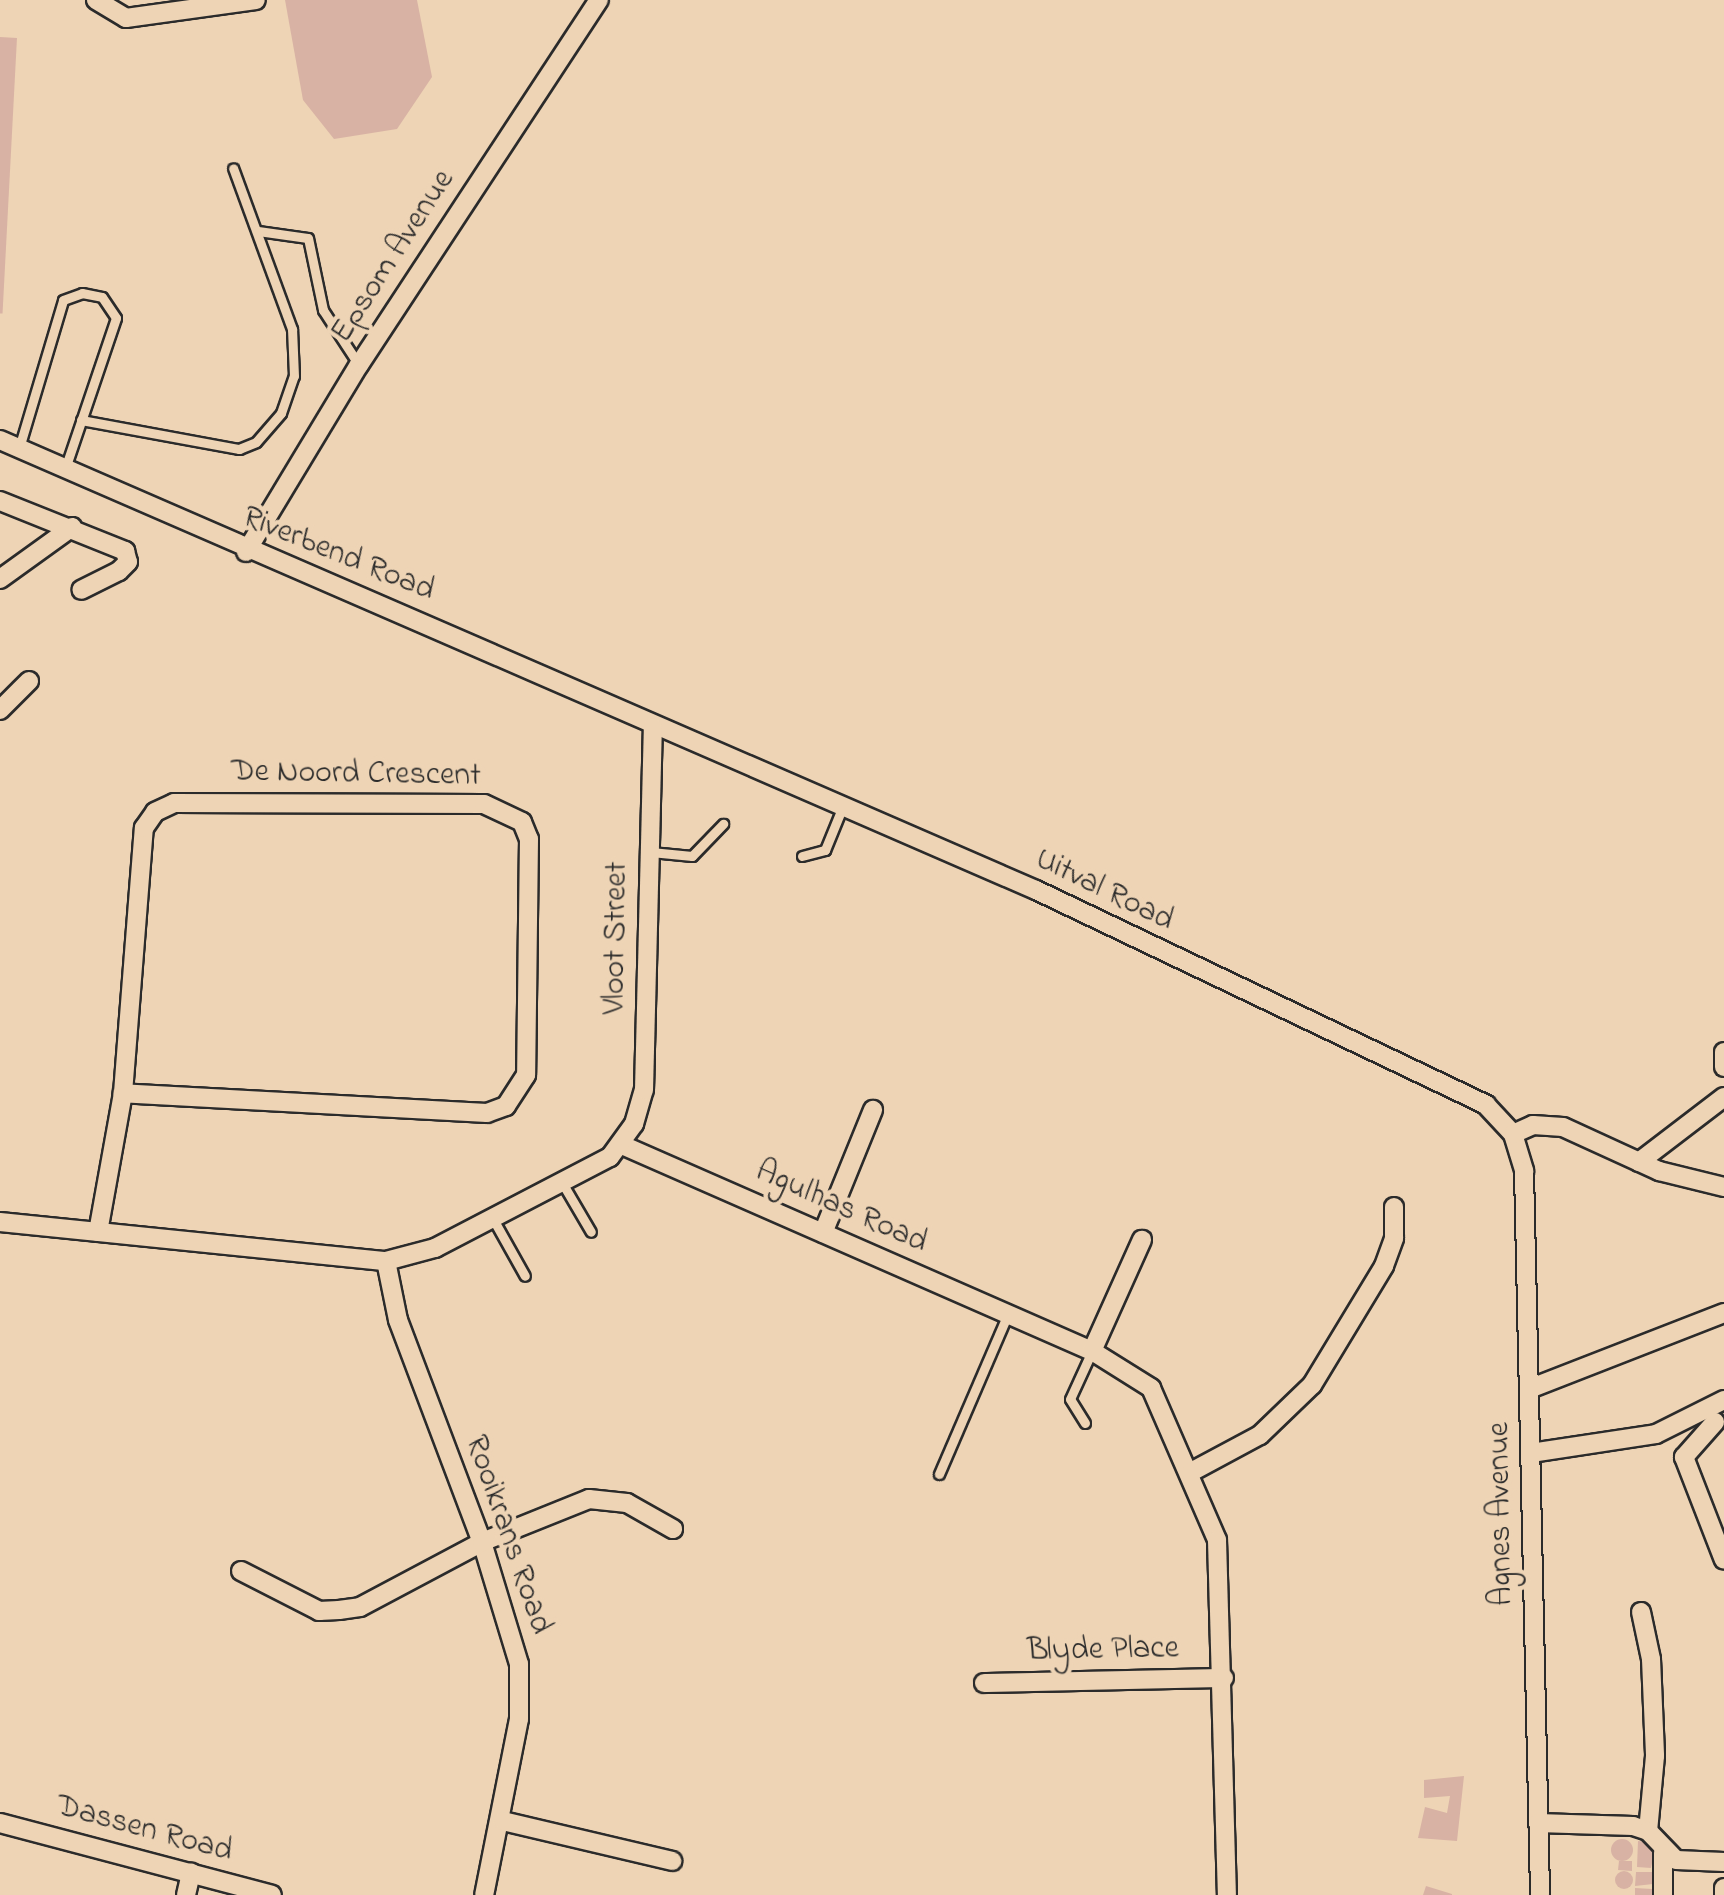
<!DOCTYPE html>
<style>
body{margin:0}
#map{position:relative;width:1724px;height:1895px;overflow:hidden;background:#eed4b5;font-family:"Indie Flower",sans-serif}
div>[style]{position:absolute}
.building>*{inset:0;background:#d8b2a4;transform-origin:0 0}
.round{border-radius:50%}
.roads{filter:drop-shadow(2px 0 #2b2b2b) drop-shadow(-2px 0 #2b2b2b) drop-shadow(0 2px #2b2b2b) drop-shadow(0 -2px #2b2b2b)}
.lane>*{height:9px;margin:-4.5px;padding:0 4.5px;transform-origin:4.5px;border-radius:4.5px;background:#eed4b5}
.street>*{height:18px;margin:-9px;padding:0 9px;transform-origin:9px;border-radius:9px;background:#eed4b5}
span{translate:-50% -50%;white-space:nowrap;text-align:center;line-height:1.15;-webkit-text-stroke:9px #eed4b5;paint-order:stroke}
.street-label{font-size:32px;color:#2b2b2b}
</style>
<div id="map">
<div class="building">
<i style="clip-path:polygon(285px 0,417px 0,432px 77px,397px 129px,334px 139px,303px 100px)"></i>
<i style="left:0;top:37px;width:17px;height:276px;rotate:3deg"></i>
<i style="clip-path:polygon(1464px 1776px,1457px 1841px,1418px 1838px,1425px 1807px,1447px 1813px,1450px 1796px,1424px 1798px,1424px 1780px)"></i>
<i class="round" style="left:1611px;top:1839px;width:22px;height:22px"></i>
<i style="clip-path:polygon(1638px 1841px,1656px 1843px,1651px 1868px,1637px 1867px)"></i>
<i style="clip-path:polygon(1619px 1861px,1632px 1861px,1632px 1871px,1618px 1870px)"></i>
<i class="round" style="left:1615px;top:1871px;width:18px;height:18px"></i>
<i style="clip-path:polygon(1636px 1872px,1654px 1872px,1653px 1884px,1635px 1886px)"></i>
<i style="clip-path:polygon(1426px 1886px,1452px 1894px,1452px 1895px,1423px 1895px)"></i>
<i style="clip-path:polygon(1635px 1888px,1652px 1889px,1652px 1895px,1635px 1895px)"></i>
</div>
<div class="roads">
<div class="lane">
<i style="left:258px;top:231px;width:50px;rotate:8deg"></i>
<i style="left:308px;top:238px;width:74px;rotate:78.2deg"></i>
<i style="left:323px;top:310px;width:66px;rotate:56.8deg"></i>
<i style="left:81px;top:420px;width:161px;rotate:10.4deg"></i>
<i style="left:239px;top:449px;width:18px;rotate:-22deg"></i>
<i style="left:256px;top:442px;width:38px;rotate:-49deg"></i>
<i style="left:281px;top:413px;width:39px;rotate:-71deg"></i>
<i style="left:294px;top:376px;width:47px;rotate:-92.4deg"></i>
<i style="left:292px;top:329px;width:171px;rotate:-110.1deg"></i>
<i style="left:19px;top:448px;width:154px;rotate:-73.4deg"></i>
<i style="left:63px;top:300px;width:20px;rotate:-20deg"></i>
<i style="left:82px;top:293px;width:20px;rotate:11deg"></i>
<i style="left:102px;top:297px;width:25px;rotate:56deg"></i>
<i style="left:116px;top:318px;width:159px;rotate:108.7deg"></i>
<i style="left:651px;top:852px;width:41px;rotate:5.6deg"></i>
<i style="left:692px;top:856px;width:45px;rotate:-45.9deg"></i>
<i style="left:802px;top:856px;width:24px;rotate:-15deg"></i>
<i style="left:825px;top:850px;width:48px;rotate:-67.8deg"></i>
<i style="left:564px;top:1186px;width:53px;rotate:59.6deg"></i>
<i style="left:493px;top:1219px;width:65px;rotate:60.7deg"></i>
<i style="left:1085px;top:1423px;width:28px;rotate:-122deg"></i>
<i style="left:1070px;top:1399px;width:53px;rotate:-65.4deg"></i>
<i style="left:939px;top:1474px;width:174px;rotate:-66.7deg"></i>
</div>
<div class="street">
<i style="left:96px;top:0;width:35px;rotate:31deg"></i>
<i style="left:126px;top:18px;width:131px;rotate:-7.9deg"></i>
<i style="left:0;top:440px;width:1130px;rotate:23.48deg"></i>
<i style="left:1036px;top:890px;width:499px;rotate:25.5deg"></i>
<i style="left:1486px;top:1105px;width:40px;rotate:47deg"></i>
<i style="left:1513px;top:1134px;width:39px;rotate:73deg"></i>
<i style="left:1524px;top:1171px;width:724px;rotate:88.73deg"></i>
<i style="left:0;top:501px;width:135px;rotate:21.8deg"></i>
<i style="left:125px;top:551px;width:11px;rotate:75deg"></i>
<i style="left:128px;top:562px;width:13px;rotate:135deg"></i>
<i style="left:119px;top:571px;width:42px;rotate:153.4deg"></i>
<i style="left:246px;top:552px;width:218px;rotate:-58.9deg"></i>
<i style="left:359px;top:365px;width:437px;rotate:-56.7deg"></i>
<i style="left:0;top:579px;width:89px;rotate:-35.8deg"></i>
<i style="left:0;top:710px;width:41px;rotate:-45deg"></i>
<i style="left:1724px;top:1052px;width:15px;rotate:90deg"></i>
<i style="left:1513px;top:1134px;width:22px;rotate:-24deg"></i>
<i style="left:1533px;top:1125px;width:30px;rotate:4deg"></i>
<i style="left:1563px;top:1127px;width:106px;rotate:24.6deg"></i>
<i style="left:1659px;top:1171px;width:67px;rotate:13.8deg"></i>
<i style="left:622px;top:1145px;width:513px;rotate:23.67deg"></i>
<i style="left:1092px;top:1351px;width:70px;rotate:32.1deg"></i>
<i style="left:1151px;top:1388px;width:166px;rotate:66.5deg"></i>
<i style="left:1217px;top:1540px;width:355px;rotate:88.4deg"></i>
<i style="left:1639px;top:1162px;width:107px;rotate:-37.4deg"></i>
<i style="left:0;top:1222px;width:388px;rotate:5.8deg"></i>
<i style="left:386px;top:1261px;width:51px;rotate:-14.9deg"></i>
<i style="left:435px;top:1248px;width:197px;rotate:-27.5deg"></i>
<i style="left:610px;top:1157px;width:41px;rotate:-54deg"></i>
<i style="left:634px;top:1124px;width:35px;rotate:-74deg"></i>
<i style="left:644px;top:1090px;width:363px;rotate:-88.6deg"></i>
<i style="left:98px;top:1232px;width:141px;rotate:-79.8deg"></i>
<i style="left:123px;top:1093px;width:266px;rotate:-85.5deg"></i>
<i style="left:144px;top:828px;width:19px;rotate:-55deg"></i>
<i style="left:155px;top:812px;width:21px;rotate:-25deg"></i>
<i style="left:174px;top:803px;width:310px;rotate:0.2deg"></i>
<i style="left:484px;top:804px;width:42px;rotate:25.3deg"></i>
<i style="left:522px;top:822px;width:18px;rotate:68deg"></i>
<i style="left:529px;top:839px;width:236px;rotate:90.7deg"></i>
<i style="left:526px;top:1075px;width:37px;rotate:123deg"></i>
<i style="left:506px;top:1106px;width:20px;rotate:160deg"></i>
<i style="left:487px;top:1113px;width:365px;rotate:-176.9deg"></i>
<i style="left:823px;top:1233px;width:133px;rotate:-67.9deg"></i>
<i style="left:386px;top:1261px;width:60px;rotate:78.5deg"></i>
<i style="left:398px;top:1320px;width:237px;rotate:69.3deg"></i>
<i style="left:482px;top:1542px;width:127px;rotate:73.1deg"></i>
<i style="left:519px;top:1664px;width:55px;rotate:90deg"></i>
<i style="left:519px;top:1719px;width:179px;rotate:101.2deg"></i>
<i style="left:1092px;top:1351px;width:122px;rotate:-65.8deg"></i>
<i style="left:1529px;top:1389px;width:209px;rotate:-21.3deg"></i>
<i style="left:1715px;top:1422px;width:47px;rotate:131.5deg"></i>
<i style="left:1684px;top:1457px;width:110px;rotate:68.8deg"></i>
<i style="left:1531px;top:1453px;width:126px;rotate:-8.6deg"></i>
<i style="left:1656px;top:1434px;width:76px;rotate:-26.6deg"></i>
<i style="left:1191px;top:1472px;width:78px;rotate:-28.2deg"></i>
<i style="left:1260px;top:1435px;width:72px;rotate:-43.9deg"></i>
<i style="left:1312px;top:1385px;width:139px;rotate:-58.8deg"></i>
<i style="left:1384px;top:1266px;width:30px;rotate:-70deg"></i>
<i style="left:1394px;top:1238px;width:31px;rotate:-90deg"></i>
<i style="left:241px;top:1571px;width:88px;rotate:27.1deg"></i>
<i style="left:319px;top:1611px;width:20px;rotate:-3deg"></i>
<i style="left:339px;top:1610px;width:21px;rotate:-8deg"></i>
<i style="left:360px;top:1607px;width:138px;rotate:-28deg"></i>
<i style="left:482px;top:1542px;width:115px;rotate:-21.9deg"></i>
<i style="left:589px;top:1499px;width:38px;rotate:6deg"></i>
<i style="left:627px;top:1503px;width:53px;rotate:29.5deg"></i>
<i style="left:1641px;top:1612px;width:48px;rotate:78deg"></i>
<i style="left:1651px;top:1659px;width:97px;rotate:87.6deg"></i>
<i style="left:1655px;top:1756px;width:75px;rotate:95.3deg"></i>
<i style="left:984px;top:1683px;width:240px;rotate:-1.2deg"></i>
<i style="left:503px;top:1821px;width:174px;rotate:13.3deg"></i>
<i style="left:0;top:1823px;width:281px;rotate:14.8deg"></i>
<i style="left:1538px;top:1823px;width:95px;rotate:1.8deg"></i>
<i style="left:1633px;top:1826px;width:16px;rotate:18deg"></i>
<i style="left:1648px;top:1831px;width:40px;rotate:46deg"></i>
<i style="left:1676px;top:1860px;width:48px;rotate:2.4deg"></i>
<i style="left:186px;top:1895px;width:23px;rotate:-77deg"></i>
<i style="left:1663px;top:1895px;width:42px;rotate:-90deg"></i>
<i style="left:1724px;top:1895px;width:7px;rotate:-90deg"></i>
</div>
</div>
<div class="street-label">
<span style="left:394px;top:257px;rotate:-57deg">Epsom Avenue</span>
<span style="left:338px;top:555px;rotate:22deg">Riverbend Road</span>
<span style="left:356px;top:775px;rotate:1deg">De Noord Crescent</span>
<span style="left:1104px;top:891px;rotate:26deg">Uitval Road</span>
<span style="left:617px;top:938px;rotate:-89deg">Vloot Street</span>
<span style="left:841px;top:1208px;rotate:24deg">Agulhas Road</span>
<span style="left:1502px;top:1514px;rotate:-91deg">Agnes Avenue</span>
<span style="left:507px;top:1535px;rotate:71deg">Rooikrans Road</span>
<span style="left:1103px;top:1651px;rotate:-1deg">Blyde Place</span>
<span style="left:144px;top:1830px;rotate:15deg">Dassen Road</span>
</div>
</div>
